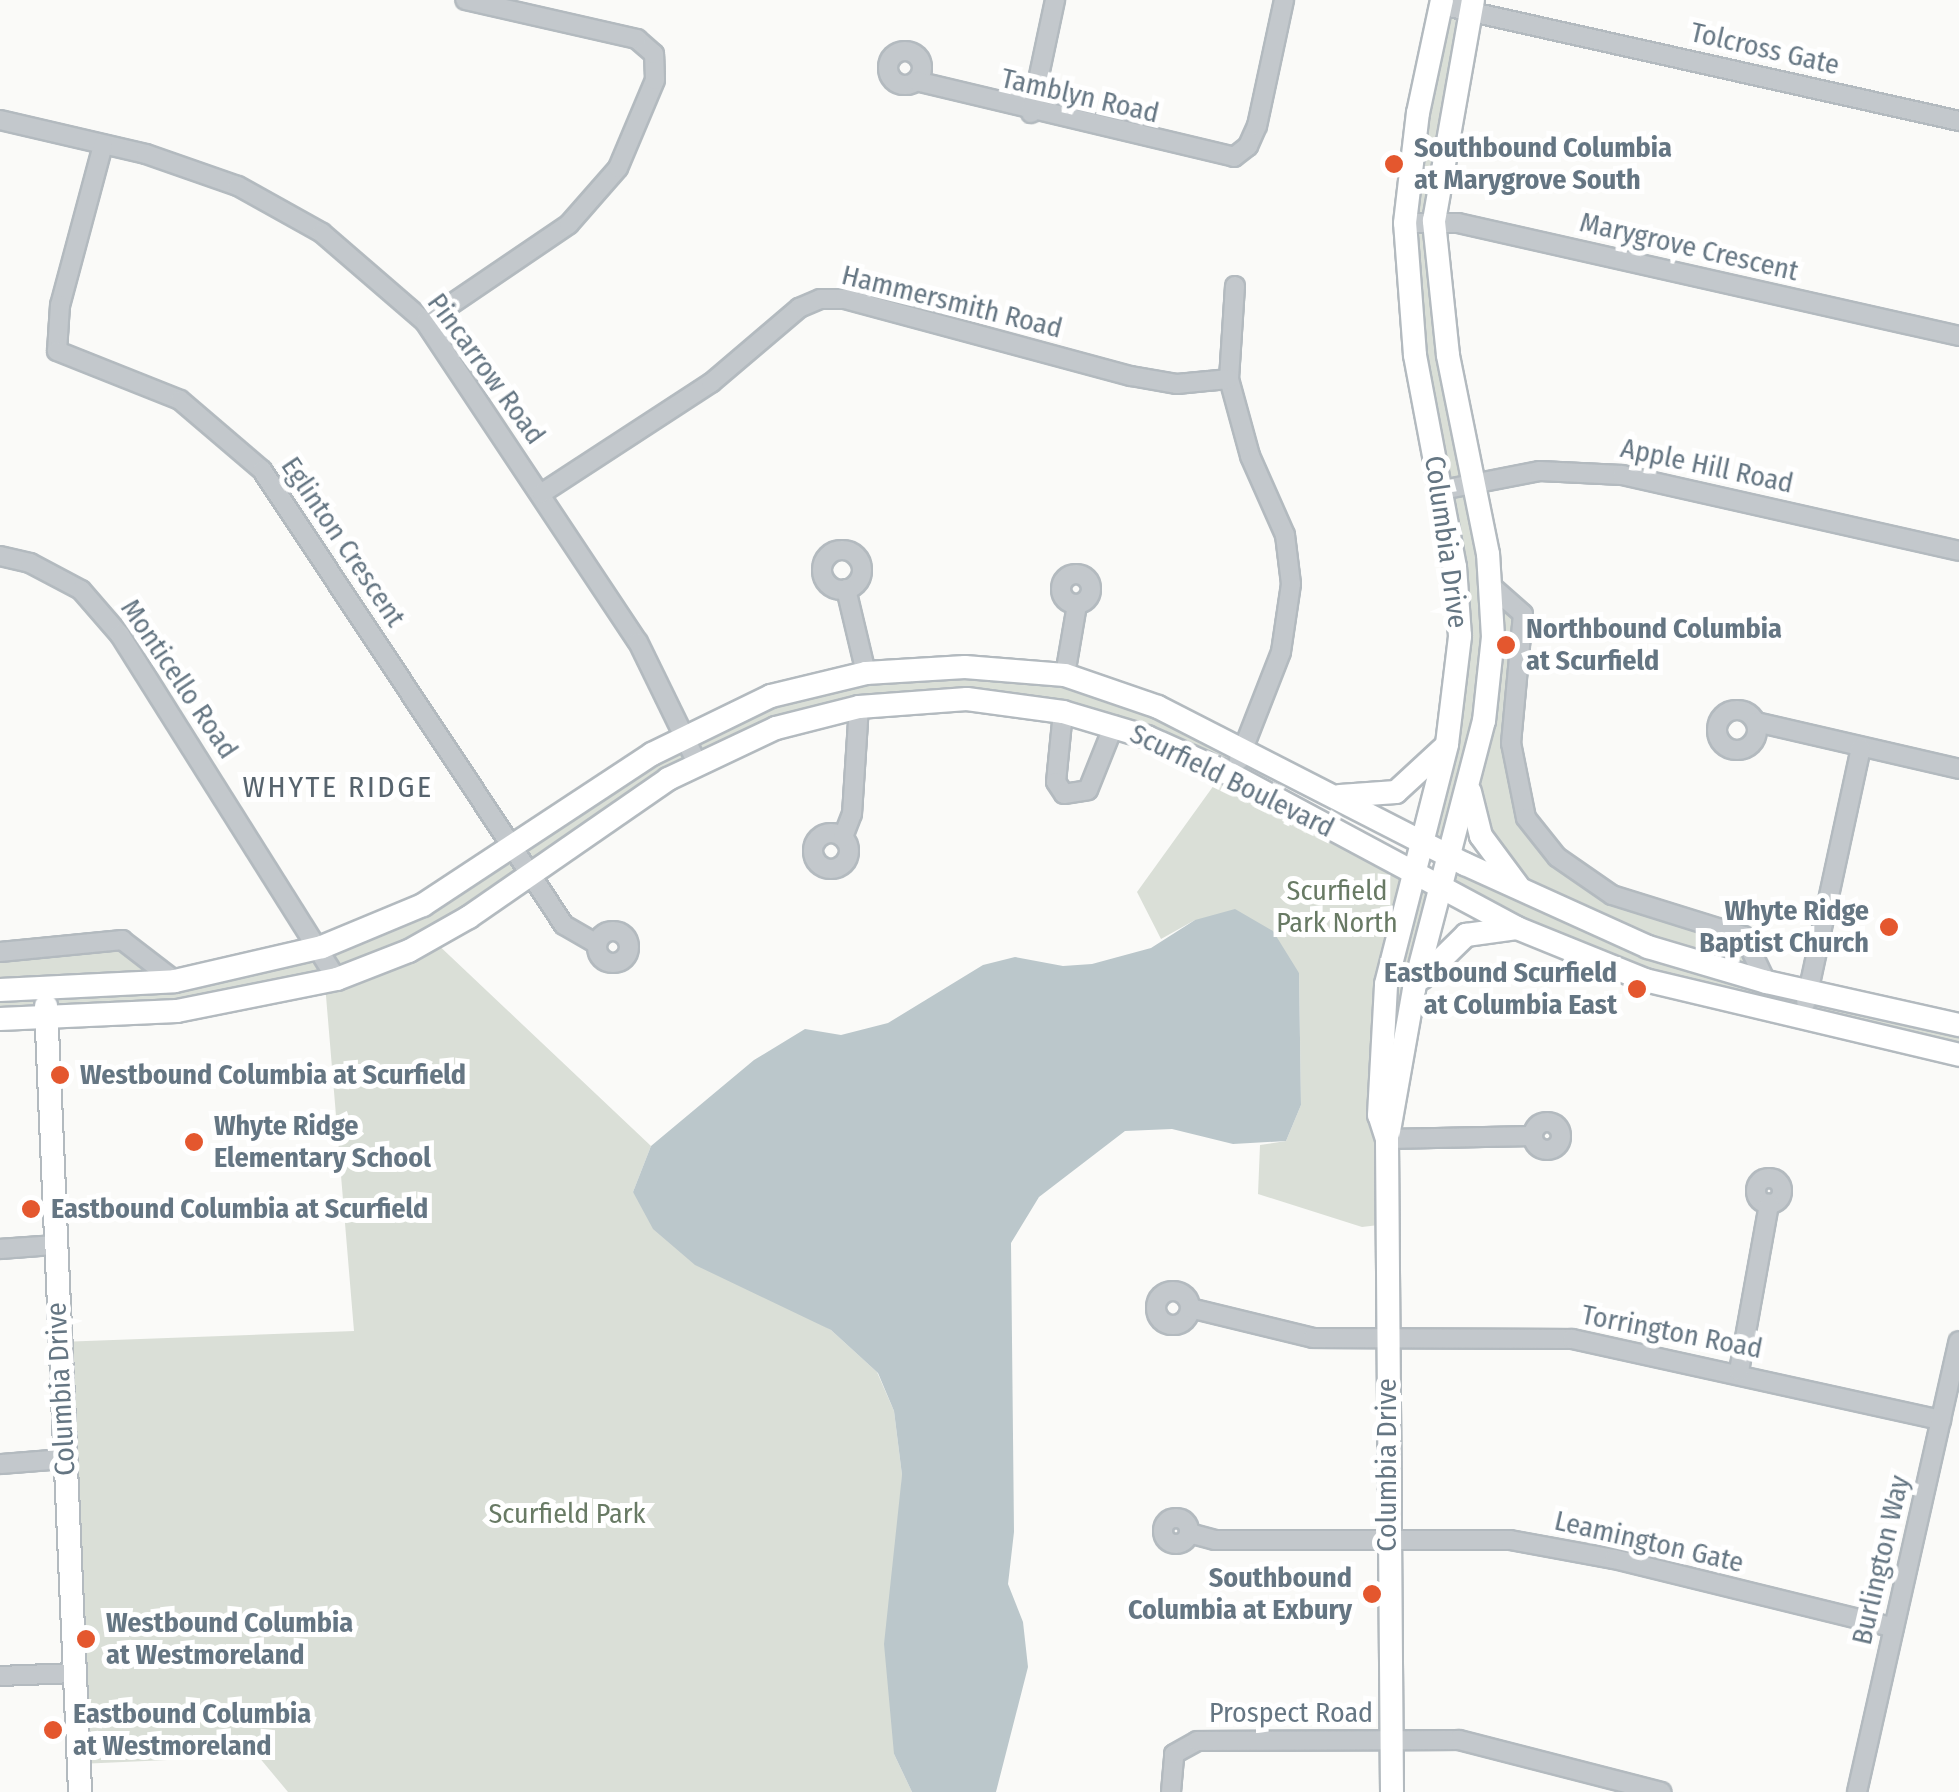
<!DOCTYPE html>
<style>
body{margin:0}
#map{position:relative;width:1959px;height:1792px;overflow:hidden;background:#fafaf8;font-family:"Fira Sans Condensed",sans-serif}
div>[style]{position:absolute}
.green>*{inset:0;background:#dadfd7}
.water>*{inset:0;background:#bbc7cb}
.roads{filter:drop-shadow(2px 0 #b3babf) drop-shadow(-2px 0 #b3babf) drop-shadow(0 2px #b3babf) drop-shadow(0 -2px #b3babf)}
.street>*{height:18px;margin:-9px;padding:0 9px;transform-origin:9px;border-radius:9px;background:#c3c8cc}
.street>.ring{margin:-9px;padding:0;box-sizing:content-box;background:none;border:18px solid #c3c8cc;border-radius:50%}
.secondary>*{height:22px;margin:-11px;padding:0 11px;transform-origin:11px;border-radius:11px;background:#fff}
.dots>*{width:28px;height:28px;translate:-50% -50%;box-sizing:border-box;border:5px solid #fff;border-radius:50%}
span{translate:-50% -50%;white-space:nowrap;text-align:center;line-height:1.15;-webkit-text-stroke:10px #fff;paint-order:stroke}
.street-label{font-size:28px;color:#657683}
.poi-label{font-size:28px;color:#657683;font-weight:700}
.left{translate:0 -50%;text-align:left}
.right{translate:-100% -50%;text-align:right}
.park-label{font-size:28px;color:#687a64}
.neighbourhood-label{font-size:30px;color:#57646e;letter-spacing:2.5px}
</style>
<div id="map">
<div class="green">
<i style="clip-path:polygon(evenodd,1442px 0,1473px 0,1434px 221px,1489px 583px,1523px 614px,1511px 743px,1526px 818px,1612px 895px,1744px 936px,1766px 982px,1959px 1025px,1959px 1055px,1645px 980px,1442px 890px,1414px 989px,1387px 1224px,1362px 1227px,1258px 1194px,1260px 1145px,1286px 1141px,1301px 1105px,1299px 973px,1195px 920px,1161px 939px,1137px 892px,1222px 774px,1063px 712px,859px 707px,668px 779px,432px 939px,651px 1146px,633px 1192px,781px 1302px,831px 1330px,877px 1372px,894px 1411px,902px 1475px,894px 1754px,912px 1792px,288px 1792px,258px 1756px,79px 1764px,59px 1342px,354px 1331px,325px 984px,0 1019px,0 952px,122px 940px,175px 981px,423px 905px,685px 736px,866px 673px,1065px 675px,1245px 749px,1223px 772px,1441px 889px,1450px 856px,1425px 843px,1459px 672px,1405px 223px,1442px 0,1472px 811px,1521px 890px,1450px 856px,1472px 811px)"></i>
</div>
<div class="water">
<i style="clip-path:polygon(1235px 909px,1273px 931px,1299px 973px,1301px 1105px,1286px 1141px,1233px 1144px,1172px 1129px,1125px 1131px,1039px 1197px,1011px 1243px,1014px 1532px,1008px 1584px,1023px 1622px,1028px 1667px,996px 1792px,912px 1792px,894px 1754px,884px 1644px,902px 1475px,894px 1411px,878px 1373px,831px 1330px,695px 1265px,653px 1229px,633px 1192px,651px 1146px,754px 1060px,805px 1029px,841px 1035px,888px 1023px,983px 965px,1015px 957px,1063px 966px,1092px 964px,1151px 948px,1195px 920px)"></i>
</div>
<div class="roads">
<div class="street">
<i style="left:1441px;top:5px;width:531px;rotate:12.62deg"></i>
<i class="ring" style="left:888px;top:51px;width:16px;height:16px"></i>
<i style="left:916px;top:81px;width:327px;rotate:13.4deg"></i>
<i style="left:1234px;top:157px;width:18px;rotate:-38deg"></i>
<i style="left:1248px;top:146px;width:22px;rotate:-66deg"></i>
<i style="left:1257px;top:126px;width:129px;rotate:-77.9deg"></i>
<i style="left:1031px;top:113px;width:116px;rotate:-78deg"></i>
<i style="left:0;top:120px;width:150px;rotate:13.1deg"></i>
<i style="left:146px;top:154px;width:97px;rotate:19.2deg"></i>
<i style="left:238px;top:186px;width:96px;rotate:29.2deg"></i>
<i style="left:322px;top:233px;width:136px;rotate:40.8deg"></i>
<i style="left:425px;top:322px;width:384px;rotate:56.4deg"></i>
<i style="left:638px;top:642px;width:137px;rotate:64deg"></i>
<i style="left:103px;top:145px;width:166px;rotate:105deg"></i>
<i style="left:60px;top:305px;width:46px;rotate:93.7deg"></i>
<i style="left:57px;top:351px;width:132px;rotate:21.7deg"></i>
<i style="left:180px;top:400px;width:108px;rotate:40.5deg"></i>
<i style="left:262px;top:470px;width:546px;rotate:56.43deg"></i>
<i style="left:564px;top:925px;width:38px;rotate:30deg"></i>
<i style="left:1405px;top:223px;width:53px"></i>
<i style="left:1458px;top:223px;width:514px;rotate:12.71deg"></i>
<i style="left:1235px;top:286px;width:93px;rotate:93.7deg"></i>
<i style="left:1229px;top:379px;width:80px;rotate:74.7deg"></i>
<i style="left:1250px;top:456px;width:86px;rotate:66.1deg"></i>
<i style="left:1285px;top:535px;width:49px;rotate:83deg"></i>
<i style="left:1291px;top:584px;width:69px;rotate:98.4deg"></i>
<i style="left:1281px;top:652px;width:116px;rotate:111.3deg"></i>
<i style="left:425px;top:322px;width:174px;rotate:-34.2deg"></i>
<i style="left:569px;top:224px;width:74px;rotate:-48.8deg"></i>
<i style="left:618px;top:168px;width:95px;rotate:-67.2deg"></i>
<i style="left:655px;top:80px;width:26px;rotate:-92deg"></i>
<i style="left:654px;top:54px;width:23px;rotate:-139deg"></i>
<i style="left:637px;top:39px;width:176px;rotate:-167.2deg"></i>
<i style="left:1442px;top:490px;width:100px;rotate:-11deg"></i>
<i style="left:1540px;top:471px;width:82px;rotate:2.8deg"></i>
<i style="left:1622px;top:475px;width:345px;rotate:12.7deg"></i>
<i style="left:542px;top:493px;width:202px;rotate:-33.1deg"></i>
<i style="left:711px;top:383px;width:116px;rotate:-40.4deg"></i>
<i style="left:799px;top:308px;width:23px;rotate:-23deg"></i>
<i style="left:820px;top:299px;width:25px"></i>
<i style="left:845px;top:299px;width:296px;rotate:15.1deg"></i>
<i style="left:1131px;top:376px;width:47px;rotate:9.9deg"></i>
<i style="left:1177px;top:384px;width:52px;rotate:-5.5deg"></i>
<i class="ring" style="left:822px;top:550px;width:22px;height:22px"></i>
<i style="left:0;top:556px;width:31px;rotate:13deg"></i>
<i style="left:30px;top:563px;width:58px;rotate:27.9deg"></i>
<i style="left:81px;top:590px;width:60px;rotate:49.1deg"></i>
<i style="left:120px;top:635px;width:407px;rotate:57.8deg"></i>
<i class="ring" style="left:1061px;top:574px;width:12px;height:12px"></i>
<i style="left:1489px;top:584px;width:45px;rotate:41.4deg"></i>
<i style="left:1523px;top:614px;width:130px;rotate:95.3deg"></i>
<i style="left:1511px;top:743px;width:76px;rotate:78.7deg"></i>
<i style="left:1526px;top:818px;width:50px;rotate:51.5deg"></i>
<i style="left:1557px;top:857px;width:67px;rotate:34.6deg"></i>
<i style="left:1612px;top:895px;width:138px;rotate:17.3deg"></i>
<i style="left:1744px;top:936px;width:51px;rotate:64.4deg"></i>
<i style="left:846px;top:589px;width:86px;rotate:76.6deg"></i>
<i style="left:1065px;top:675px;width:71px;rotate:-80.3deg"></i>
<i class="ring" style="left:1717px;top:710px;width:22px;height:22px"></i>
<i style="left:1063px;top:712px;width:70px;rotate:95.7deg"></i>
<i style="left:1056px;top:782px;width:14px;rotate:56deg"></i>
<i style="left:1064px;top:794px;width:24px;rotate:-9deg"></i>
<i style="left:1088px;top:790px;width:70px;rotate:-68.2deg"></i>
<i style="left:1756px;top:722px;width:208px;rotate:13deg"></i>
<i class="ring" style="left:813px;top:833px;width:18px;height:18px"></i>
<i style="left:843px;top:837px;width:25px;rotate:-69deg"></i>
<i style="left:852px;top:814px;width:107px;rotate:-86.3deg"></i>
<i class="ring" style="left:597px;top:931px;width:14px;height:14px"></i>
<i style="left:0;top:952px;width:123px;rotate:-5.6deg"></i>
<i style="left:122px;top:940px;width:67px;rotate:37.7deg"></i>
<i style="left:1806px;top:1002px;width:260px;rotate:-77.8deg"></i>
<i class="ring" style="left:1533px;top:1122px;width:10px;height:10px"></i>
<i style="left:1387px;top:1139px;width:146px;rotate:-1.2deg"></i>
<i class="ring" style="left:1756px;top:1178px;width:8px;height:8px"></i>
<i style="left:0;top:1249px;width:54px;rotate:-4.2deg"></i>
<i class="ring" style="left:1156px;top:1291px;width:16px;height:16px"></i>
<i style="left:1190px;top:1308px;width:127px;rotate:13.7deg"></i>
<i style="left:1313px;top:1338px;width:259px;rotate:0.2deg"></i>
<i style="left:1572px;top:1339px;width:378px;rotate:12.4deg"></i>
<i style="left:1739px;top:1371px;width:170px;rotate:-79.8deg"></i>
<i style="left:0;top:1464px;width:64px;rotate:-4.5deg"></i>
<i class="ring" style="left:1163px;top:1518px;width:8px;height:8px"></i>
<i style="left:1189px;top:1533px;width:27px;rotate:15deg"></i>
<i style="left:1215px;top:1540px;width:295px"></i>
<i style="left:1510px;top:1540px;width:106px;rotate:10.4deg"></i>
<i style="left:1614px;top:1559px;width:288px;rotate:13.8deg"></i>
<i style="left:0;top:1676px;width:75px;rotate:-2.3deg"></i>
<i style="left:1171px;top:1792px;width:38px;rotate:-85deg"></i>
<i style="left:1174px;top:1754px;width:26px;rotate:-29deg"></i>
<i style="left:1197px;top:1741px;width:262px;rotate:-0.2deg"></i>
<i style="left:1459px;top:1740px;width:209px;rotate:14.4deg"></i>
<i style="left:1857px;top:1792px;width:462px;rotate:-77.3deg"></i>
</div>
<div class="secondary">
<i style="left:1470px;top:792px;width:45px;rotate:76deg"></i>
<i style="left:1481px;top:836px;width:62px;rotate:53.5deg"></i>
<i style="left:1340px;top:796px;width:56px;rotate:-4.1deg"></i>
<i style="left:1396px;top:792px;width:67px;rotate:-42.6deg"></i>
<i style="left:1422px;top:978px;width:62px;rotate:-44.3deg"></i>
<i style="left:1466px;top:935px;width:51px;rotate:-7.8deg"></i>
<i style="left:0;top:990px;width:175px;rotate:-2.9deg"></i>
<i style="left:175px;top:981px;width:151px;rotate:-13deg"></i>
<i style="left:322px;top:947px;width:109px;rotate:-22.6deg"></i>
<i style="left:423px;top:905px;width:274px;rotate:-33.4deg"></i>
<i style="left:652px;top:754px;width:132px;rotate:-26deg"></i>
<i style="left:771px;top:696px;width:98px;rotate:-13.6deg"></i>
<i style="left:866px;top:673px;width:99px;rotate:-3.5deg"></i>
<i style="left:965px;top:667px;width:100px;rotate:4.6deg"></i>
<i style="left:1065px;top:675px;width:98px;rotate:19deg"></i>
<i style="left:1158px;top:707px;width:345px;rotate:27.1deg"></i>
<i style="left:1465px;top:864px;width:201px;rotate:24.4deg"></i>
<i style="left:1648px;top:947px;width:123px;rotate:16.5deg"></i>
<i style="left:1766px;top:982px;width:198px;rotate:12.6deg"></i>
<i style="left:46px;top:1006px;width:787px;rotate:87.52deg"></i>
<i style="left:0;top:1019px;width:177px;rotate:-2.6deg"></i>
<i style="left:177px;top:1011px;width:163px;rotate:-11.3deg"></i>
<i style="left:337px;top:979px;width:77px;rotate:-21.3deg"></i>
<i style="left:409px;top:951px;width:69px;rotate:-29.5deg"></i>
<i style="left:469px;top:917px;width:242px;rotate:-34.7deg"></i>
<i style="left:668px;top:779px;width:119px;rotate:-25.3deg"></i>
<i style="left:776px;top:728px;width:86px;rotate:-14.2deg"></i>
<i style="left:859px;top:707px;width:108px;rotate:-4.2deg"></i>
<i style="left:967px;top:699px;width:97px;rotate:7.7deg"></i>
<i style="left:1063px;top:712px;width:88px;rotate:16.6deg"></i>
<i style="left:1147px;top:737px;width:93px;rotate:24.1deg"></i>
<i style="left:1232px;top:775px;width:323px;rotate:28.2deg"></i>
<i style="left:1517px;top:928px;width:138px;rotate:22.1deg"></i>
<i style="left:1645px;top:980px;width:323px;rotate:13.4deg"></i>
<i style="left:1389px;top:1131px;width:144px;rotate:-80deg"></i>
<i style="left:1414px;top:989px;width:277px;rotate:-75.4deg"></i>
<i style="left:1484px;top:721px;width:84px;rotate:-83.9deg"></i>
<i style="left:1493px;top:637px;width:83px;rotate:-93.4deg"></i>
<i style="left:1488px;top:554px;width:203px;rotate:-101.4deg"></i>
<i style="left:1448px;top:355px;width:135px;rotate:-96deg"></i>
<i style="left:1434px;top:221px;width:224px;rotate:-80deg"></i>
<i style="left:1392px;top:1792px;width:653px;rotate:-90.44deg"></i>
<i style="left:1387px;top:1139px;width:25px;rotate:-108deg"></i>
<i style="left:1379px;top:1115px;width:131px;rotate:-86.9deg"></i>
<i style="left:1386px;top:984px;width:248px;rotate:-75.7deg"></i>
<i style="left:1447px;top:744px;width:109px;rotate:-83.1deg"></i>
<i style="left:1460px;top:636px;width:69px;rotate:-94.1deg"></i>
<i style="left:1455px;top:567px;width:216px;rotate:-100.7deg"></i>
<i style="left:1415px;top:355px;width:132px;rotate:-94.3deg"></i>
<i style="left:1405px;top:223px;width:111px;rotate:-83.3deg"></i>
<i style="left:1418px;top:113px;width:116px;rotate:-78deg"></i>
</div>
</div>
<div class="dots">
<i style="left:1394px;top:164px;background:#e4572e"></i>
<i style="left:1506px;top:645px;background:#e4572e"></i>
<i style="left:1889px;top:927px;background:#e4572e"></i>
<i style="left:1637px;top:989px;background:#e4572e"></i>
<i style="left:60px;top:1075px;background:#e4572e"></i>
<i style="left:194px;top:1142px;background:#e4572e"></i>
<i style="left:31px;top:1209px;background:#e4572e"></i>
<i style="left:1372px;top:1594px;background:#e4572e"></i>
<i style="left:86px;top:1639px;background:#e4572e"></i>
<i style="left:53px;top:1730px;background:#e4572e"></i>
</div>
<div class="street-label">
<span style="left:1765px;top:49px;rotate:13deg">Tolcross Gate</span>
<span style="left:1080px;top:96px;rotate:13deg">Tamblyn Road</span>
<span style="left:1689px;top:247px;rotate:13deg">Marygrove Crescent</span>
<span style="left:952px;top:302px;rotate:14deg">Hammersmith Road</span>
<span style="left:486px;top:369px;rotate:54deg">Pincarrow Road</span>
<span style="left:1707px;top:466px;rotate:12deg">Apple Hill Road</span>
<span style="left:343px;top:542px;rotate:56deg">Eglinton Crescent</span>
<span style="left:1446px;top:542px;rotate:82deg">Columbia Drive</span>
<span style="left:179px;top:679px;rotate:56deg">Monticello Road</span>
<span style="left:1232px;top:781px;rotate:26deg">Scurfield Boulevard</span>
<span style="left:1672px;top:1332px;rotate:11deg">Torrington Road</span>
<span style="left:61px;top:1389px;rotate:-93deg">Columbia Drive</span>
<span style="left:1387px;top:1465px;rotate:-90deg">Columbia Drive</span>
<span style="left:1649px;top:1542px;rotate:13deg">Leamington Gate</span>
<span style="left:1881px;top:1560px;rotate:-77deg">Burlington Way</span>
<span style="left:1291px;top:1713px">Prospect Road</span>
</div>
<div class="poi-label">
<span class="left" style="left:1414px;top:164px">Southbound Columbia<br>at Marygrove South</span>
<span class="left" style="left:1526px;top:645px">Northbound Columbia<br>at Scurfield</span>
<span class="right" style="left:1869px;top:927px">Whyte Ridge<br>Baptist Church</span>
<span class="right" style="left:1617px;top:989px">Eastbound Scurfield<br>at Columbia East</span>
<span class="left" style="left:80px;top:1075px">Westbound Columbia at Scurfield</span>
<span class="left" style="left:214px;top:1142px">Whyte Ridge<br>Elementary School</span>
<span class="left" style="left:51px;top:1209px">Eastbound Columbia at Scurfield</span>
<span class="right" style="left:1352px;top:1594px">Southbound<br>Columbia at Exbury</span>
<span class="left" style="left:106px;top:1639px">Westbound Columbia<br>at Westmoreland</span>
<span class="left" style="left:73px;top:1730px">Eastbound Columbia<br>at Westmoreland</span>
</div>
<div class="park-label">
<span style="left:1337px;top:907px">Scurfield<br>Park North</span>
<span style="left:567px;top:1514px">Scurfield Park</span>
</div>
<div class="neighbourhood-label">
<span style="left:338px;top:787px">WHYTE RIDGE</span>
</div>
</div>
